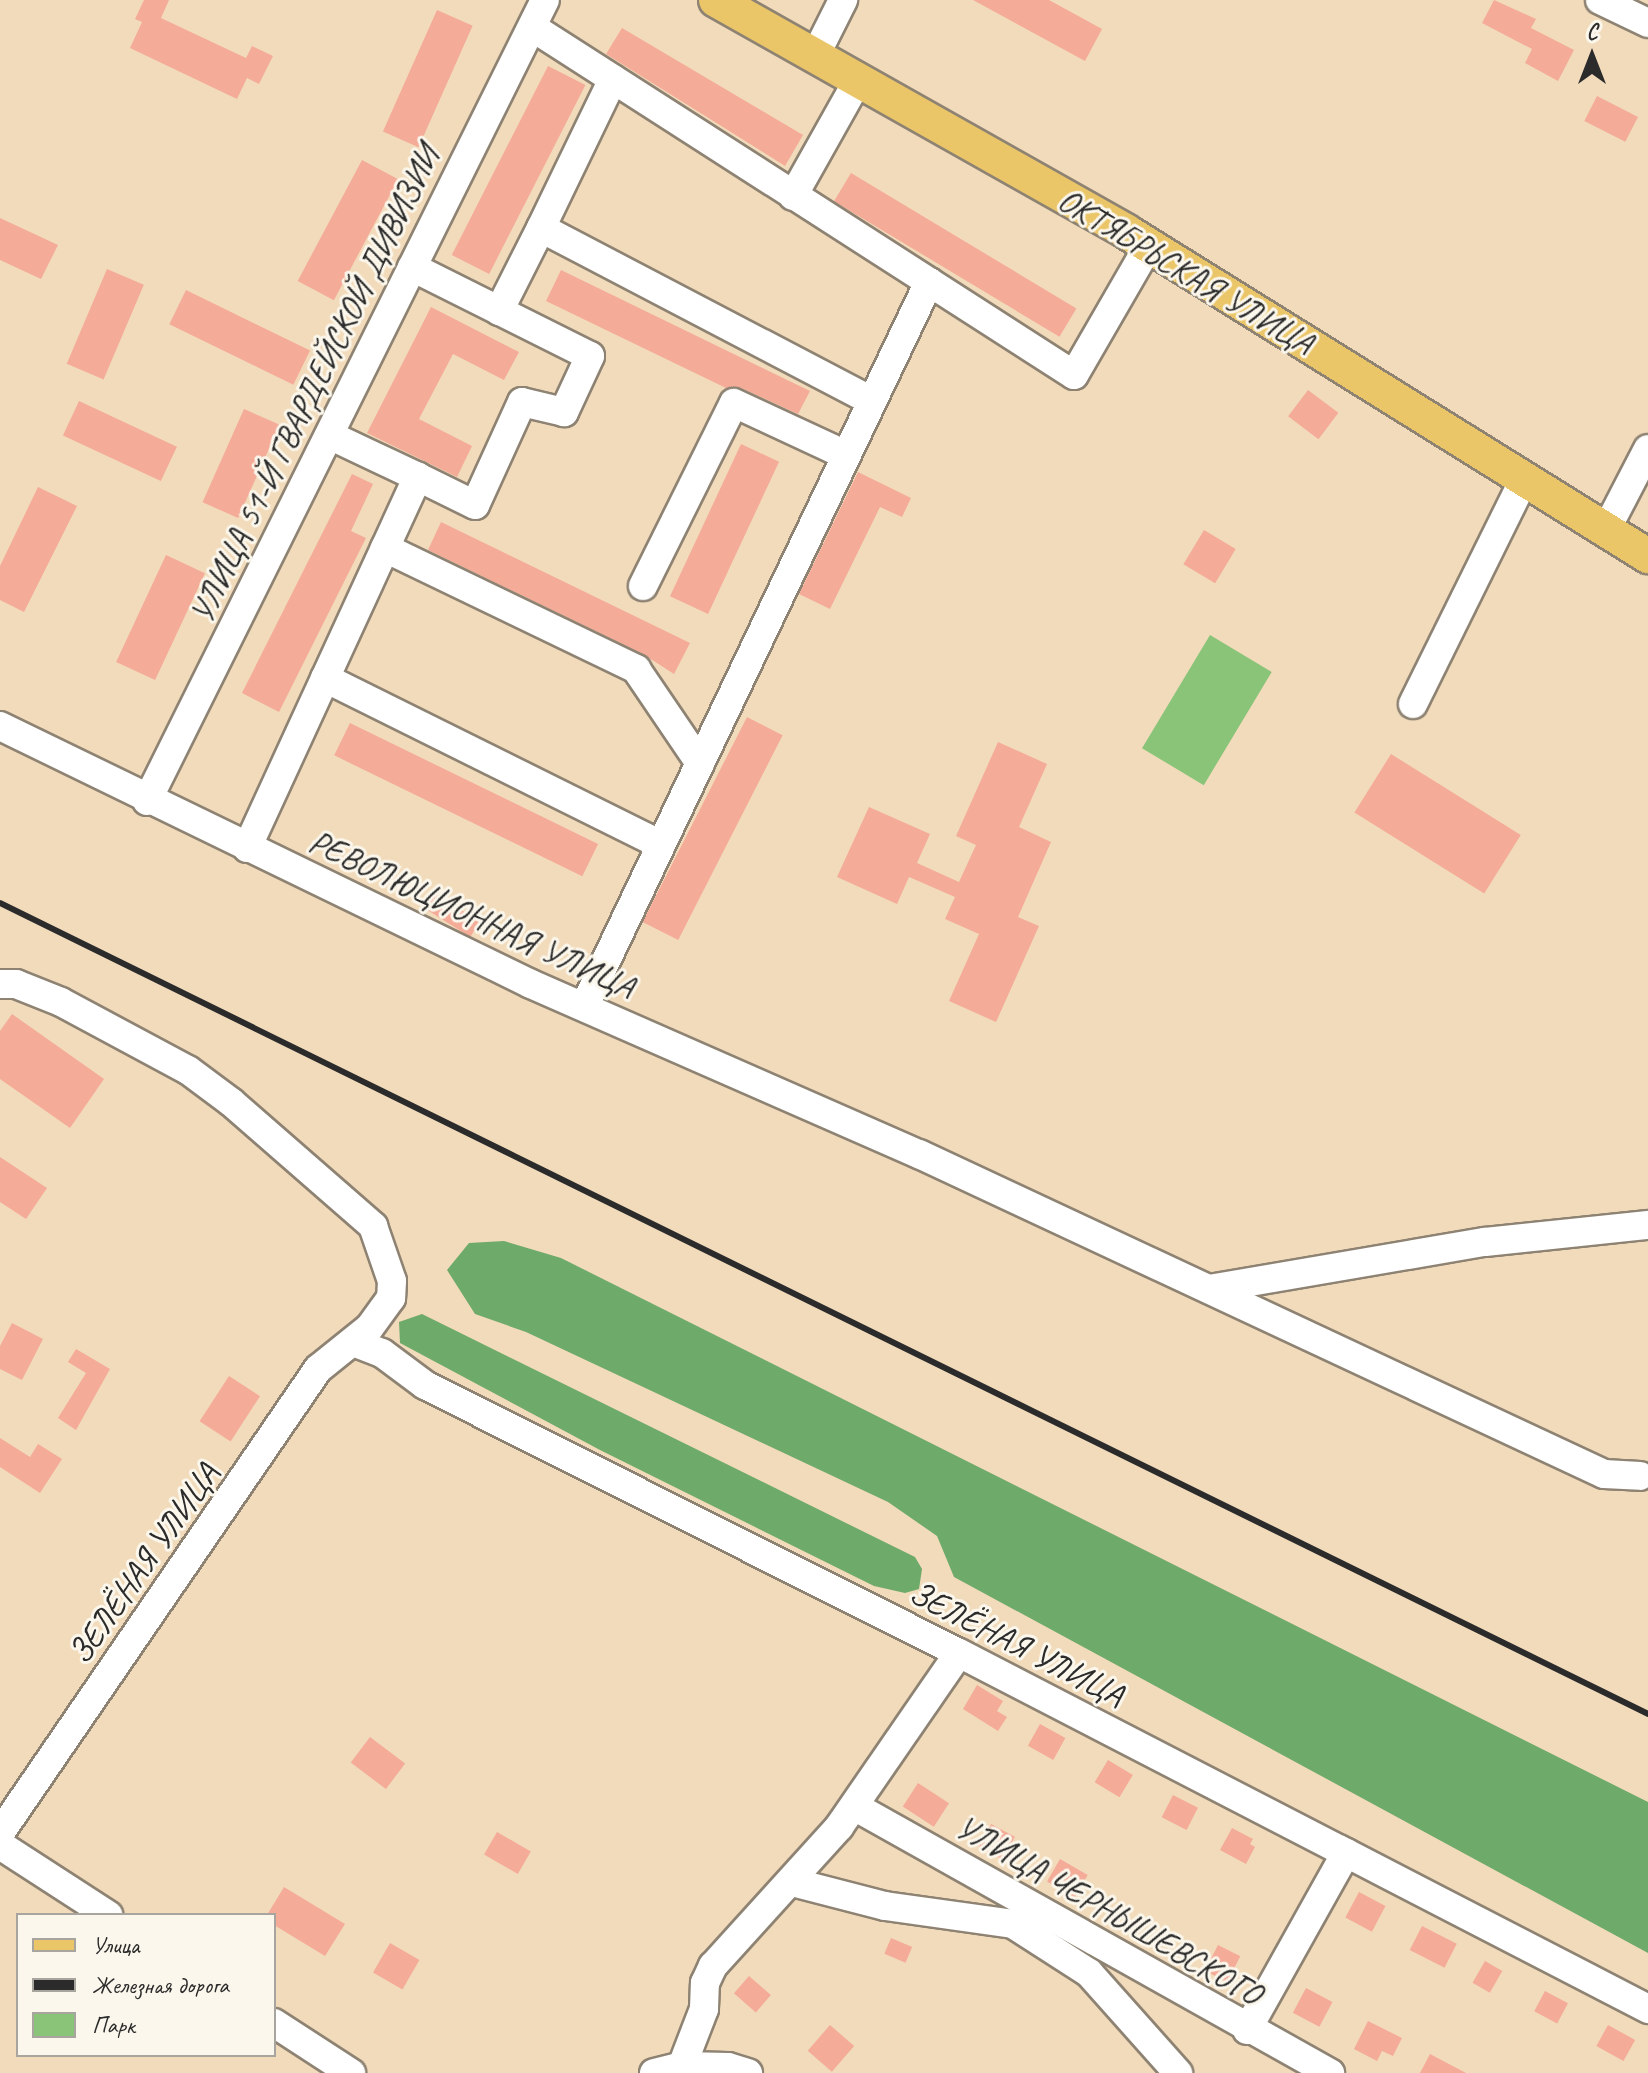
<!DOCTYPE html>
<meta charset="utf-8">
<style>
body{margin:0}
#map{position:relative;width:1648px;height:2073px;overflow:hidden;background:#f2dbbb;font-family:Caveat,sans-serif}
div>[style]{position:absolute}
.green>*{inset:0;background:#89c479;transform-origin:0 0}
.forest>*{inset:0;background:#6eaa69}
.building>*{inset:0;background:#f4ab98;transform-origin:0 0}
.roads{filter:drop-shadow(2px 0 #8e8373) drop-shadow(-2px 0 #8e8373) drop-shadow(0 2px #8e8373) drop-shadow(0 -2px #8e8373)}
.minor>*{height:28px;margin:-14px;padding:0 14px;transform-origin:14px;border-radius:14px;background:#fff}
.major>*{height:34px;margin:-17px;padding:0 17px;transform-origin:17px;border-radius:17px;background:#ebc669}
.rail>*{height:6px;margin:-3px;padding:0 3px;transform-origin:3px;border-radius:3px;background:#2b2b2b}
span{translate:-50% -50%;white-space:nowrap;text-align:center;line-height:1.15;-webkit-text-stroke:6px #fbf7ec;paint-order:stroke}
.street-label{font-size:34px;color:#2b2b2b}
.legend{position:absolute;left:16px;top:1913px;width:260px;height:144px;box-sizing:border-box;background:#fbf7ec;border:2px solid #a8a59f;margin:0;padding:10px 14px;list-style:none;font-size:24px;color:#2b2b2b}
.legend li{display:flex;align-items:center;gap:16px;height:40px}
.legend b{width:40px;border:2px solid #a8a59f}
.north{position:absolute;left:1552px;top:16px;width:80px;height:80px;-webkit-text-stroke:6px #fbf7ec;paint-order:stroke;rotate:0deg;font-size:22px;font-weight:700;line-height:32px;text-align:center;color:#2b2b2b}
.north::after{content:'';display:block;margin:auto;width:28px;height:36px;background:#2b2b2b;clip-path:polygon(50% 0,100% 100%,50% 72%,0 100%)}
</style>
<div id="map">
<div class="green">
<i style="left:1210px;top:635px;width:72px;height:132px;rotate:31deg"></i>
</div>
<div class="forest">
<i style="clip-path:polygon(504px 1241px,561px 1258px,1648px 1802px,1648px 1953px,954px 1577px,937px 1536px,888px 1502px,526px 1332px,475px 1314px,447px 1270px,469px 1243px)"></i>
<i style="clip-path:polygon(422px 1314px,915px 1557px,922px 1569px,919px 1589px,905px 1593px,874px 1586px,600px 1450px,400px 1343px,399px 1322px)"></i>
</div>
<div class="building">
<i style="clip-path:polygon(144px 0,169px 0,161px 18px,246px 58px,252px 46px,273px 56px,259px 84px,247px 78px,237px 99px,130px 48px,142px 22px,135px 19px)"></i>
<i style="clip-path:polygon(973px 0,1049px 0,1102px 29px,1085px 61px)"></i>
<i style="clip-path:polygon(1494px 0,1536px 19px,1531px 28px,1574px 50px,1558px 81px,1525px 63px,1532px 49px,1482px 23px)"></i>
<i style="left:437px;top:10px;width:39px;height:133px;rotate:24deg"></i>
<i style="clip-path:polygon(622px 28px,803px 135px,785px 166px,606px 54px)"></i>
<i style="left:548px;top:66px;width:42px;height:212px;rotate:27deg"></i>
<i style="left:1597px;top:96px;width:46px;height:28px;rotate:27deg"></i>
<i style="left:362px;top:160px;width:41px;height:137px;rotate:28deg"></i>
<i style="left:851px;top:173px;width:263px;height:33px;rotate:31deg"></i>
<i style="clip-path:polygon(0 218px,58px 245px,41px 279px,0 260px)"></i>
<i style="left:107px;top:269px;width:40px;height:103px;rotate:23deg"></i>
<i style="clip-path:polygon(561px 270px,810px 391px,798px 414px,741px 388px,726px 388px,546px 301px)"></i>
<i style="left:186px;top:290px;width:138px;height:38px;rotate:26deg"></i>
<i style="clip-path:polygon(431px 307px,519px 352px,504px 380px,453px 354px,419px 419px,472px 446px,457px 477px,367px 433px)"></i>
<i style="left:1308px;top:390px;width:38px;height:33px;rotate:37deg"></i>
<i style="left:79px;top:401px;width:108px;height:38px;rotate:25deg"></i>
<i style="left:244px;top:409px;width:39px;height:102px;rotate:24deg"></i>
<i style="left:741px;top:444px;width:42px;height:168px;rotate:25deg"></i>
<i style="clip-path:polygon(858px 472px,911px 498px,902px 517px,880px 507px,830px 609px,799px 594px)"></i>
<i style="clip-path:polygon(352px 474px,373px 484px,351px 531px,366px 538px,279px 712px,242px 693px)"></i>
<i style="clip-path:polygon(38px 487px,77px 506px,24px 612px,0 600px,0 566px)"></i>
<i style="clip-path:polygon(441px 522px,690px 643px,674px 674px,643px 654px,428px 550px)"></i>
<i style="left:1204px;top:530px;width:37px;height:40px;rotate:31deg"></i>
<i style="left:166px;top:555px;width:43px;height:118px;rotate:25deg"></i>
<i style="left:747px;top:717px;width:40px;height:230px;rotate:27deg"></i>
<i style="left:350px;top:723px;width:276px;height:36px;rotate:26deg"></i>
<i style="clip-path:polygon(998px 742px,1047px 764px,1019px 827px,1051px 842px,1018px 917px,1039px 926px,996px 1022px,949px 1001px,979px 934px,945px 919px,955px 897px,909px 877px,897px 904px,837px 877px,869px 807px,930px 834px,917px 863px,959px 882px,976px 845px,956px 836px)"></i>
<i style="left:1391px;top:754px;width:153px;height:69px;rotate:32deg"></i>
<i style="left:434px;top:893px;width:54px;height:18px;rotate:32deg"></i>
<i style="clip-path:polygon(12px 1014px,104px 1079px,70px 1128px,0 1079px,0 1031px)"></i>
<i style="clip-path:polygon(0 1157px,47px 1188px,26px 1219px,0 1202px)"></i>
<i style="clip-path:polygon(12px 1323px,43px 1339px,22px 1380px,0 1369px,0 1346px)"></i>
<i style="clip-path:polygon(76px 1349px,110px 1369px,76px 1430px,58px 1418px,86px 1373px,68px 1362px)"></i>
<i style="left:229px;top:1376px;width:37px;height:54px;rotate:33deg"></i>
<i style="clip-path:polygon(0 1438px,30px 1457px,38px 1444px,62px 1459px,40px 1493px,0 1467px)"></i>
<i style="clip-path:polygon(977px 1685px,1003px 1701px,997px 1711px,1007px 1717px,998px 1731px,963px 1709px)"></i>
<i style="left:1040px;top:1724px;width:29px;height:25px;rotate:29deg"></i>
<i style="left:370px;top:1737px;width:44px;height:32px;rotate:37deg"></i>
<i style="left:1108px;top:1760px;width:29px;height:26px;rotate:31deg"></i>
<i style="left:918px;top:1783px;width:37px;height:28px;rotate:33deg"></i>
<i style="left:1173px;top:1795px;width:28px;height:25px;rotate:27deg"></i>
<i style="left:991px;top:1824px;width:27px;height:26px;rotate:28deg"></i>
<i style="clip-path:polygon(1232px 1828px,1253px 1839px,1250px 1844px,1255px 1847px,1246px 1864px,1220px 1850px)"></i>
<i style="left:497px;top:1832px;width:39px;height:26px;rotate:30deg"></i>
<i style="left:1060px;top:1859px;width:32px;height:26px;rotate:30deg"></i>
<i style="clip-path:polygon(284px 1887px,345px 1924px,325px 1956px,274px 1925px,274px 1915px,267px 1915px)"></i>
<i style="left:1359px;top:1892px;width:30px;height:29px;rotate:28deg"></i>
<i style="left:1422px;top:1926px;width:39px;height:27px;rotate:27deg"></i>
<i style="left:891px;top:1938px;width:23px;height:17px;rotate:23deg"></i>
<i style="left:390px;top:1943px;width:34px;height:34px;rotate:30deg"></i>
<i style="left:1218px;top:1945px;width:25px;height:29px;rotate:27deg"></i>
<i style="left:1485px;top:1961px;width:20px;height:25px;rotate:30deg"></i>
<i style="left:749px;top:1976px;width:29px;height:23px;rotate:41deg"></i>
<i style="left:1306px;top:1988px;width:30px;height:28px;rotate:28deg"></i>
<i style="left:1545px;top:1991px;width:26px;height:23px;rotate:28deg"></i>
<i style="clip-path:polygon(1368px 2021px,1402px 2038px,1393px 2056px,1382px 2051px,1377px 2061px,1354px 2049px)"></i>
<i style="left:830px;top:2025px;width:32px;height:34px;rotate:41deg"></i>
<i style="left:1608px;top:2025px;width:31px;height:24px;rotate:29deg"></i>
<i style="clip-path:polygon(1430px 2054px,1466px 2073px,1420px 2073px)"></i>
</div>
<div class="roads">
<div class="minor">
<i style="left:1600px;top:0;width:53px;rotate:25.6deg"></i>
<i style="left:532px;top:27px;width:644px;rotate:32.7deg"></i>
<i style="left:1074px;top:375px;width:150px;rotate:-60deg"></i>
<i style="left:815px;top:56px;width:63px;rotate:-63.4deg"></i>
<i style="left:613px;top:79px;width:165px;rotate:115.8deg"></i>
<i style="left:541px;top:228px;width:373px;rotate:27.6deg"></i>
<i style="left:793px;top:196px;width:133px;rotate:-60.7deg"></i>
<i style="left:412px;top:267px;width:199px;rotate:26.6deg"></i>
<i style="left:590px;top:356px;width:62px;rotate:114.9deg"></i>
<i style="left:564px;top:412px;width:43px;rotate:-166.6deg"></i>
<i style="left:522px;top:402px;width:113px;rotate:114.5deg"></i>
<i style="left:475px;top:505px;width:64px;rotate:-153.8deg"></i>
<i style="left:499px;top:311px;width:93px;rotate:-63.2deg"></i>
<i style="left:1606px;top:530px;width:91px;rotate:-62.6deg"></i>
<i style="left:385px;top:548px;width:279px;rotate:25.7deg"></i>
<i style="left:636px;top:669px;width:114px;rotate:55.8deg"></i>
<i style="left:643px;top:586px;width:204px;rotate:-63.6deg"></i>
<i style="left:734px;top:403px;width:123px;rotate:24.9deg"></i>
<i style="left:325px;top:678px;width:375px;rotate:26.4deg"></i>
<i style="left:1413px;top:704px;width:251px;rotate:-63.7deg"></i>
<i style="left:0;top:726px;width:590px;rotate:25.91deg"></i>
<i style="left:531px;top:984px;width:424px;rotate:23.7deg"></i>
<i style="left:919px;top:1154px;width:756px;rotate:25.04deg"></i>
<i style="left:1604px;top:1474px;width:36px;rotate:3deg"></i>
<i style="left:147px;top:801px;width:894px;rotate:-63.58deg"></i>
<i style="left:247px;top:848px;width:409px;rotate:-65.3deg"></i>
<i style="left:418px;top:477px;width:98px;rotate:-154.7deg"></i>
<i style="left:0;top:984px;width:16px"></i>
<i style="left:16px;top:984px;width:48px;rotate:21.8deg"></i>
<i style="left:61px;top:1002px;width:144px;rotate:28.2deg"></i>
<i style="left:188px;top:1070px;width:54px;rotate:36.7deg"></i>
<i style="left:231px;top:1102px;width:189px;rotate:41.1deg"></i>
<i style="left:373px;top:1226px;width:58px;rotate:70.9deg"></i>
<i style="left:392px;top:1281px;width:17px;rotate:93deg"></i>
<i style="left:391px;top:1298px;width:37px;rotate:126deg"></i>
<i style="left:369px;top:1328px;width:65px;rotate:141.2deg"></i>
<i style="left:318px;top:1369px;width:563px;rotate:124.42deg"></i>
<i style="left:584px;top:1007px;width:803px;rotate:-64.55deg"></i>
<i style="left:1209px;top:1289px;width:280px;rotate:-9.7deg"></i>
<i style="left:1485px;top:1242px;width:164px;rotate:-6deg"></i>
<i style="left:353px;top:1342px;width:31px;rotate:21deg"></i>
<i style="left:382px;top:1353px;width:54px;rotate:36.7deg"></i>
<i style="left:425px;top:1385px;width:597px;rotate:26.65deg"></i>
<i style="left:959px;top:1653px;width:776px;rotate:27.32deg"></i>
<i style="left:854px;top:1806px;width:546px;rotate:29.29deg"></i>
<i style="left:0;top:1845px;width:129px;rotate:32.9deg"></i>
<i style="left:792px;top:1882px;width:96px;rotate:14.5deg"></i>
<i style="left:885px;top:1906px;width:129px;rotate:8deg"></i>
<i style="left:1013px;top:1924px;width:90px;rotate:32.8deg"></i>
<i style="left:1089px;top:1973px;width:134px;rotate:48.3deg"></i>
<i style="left:274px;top:2023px;width:92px;rotate:33deg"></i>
<i style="left:1247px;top:2030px;width:203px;rotate:-60.8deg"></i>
<i style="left:682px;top:2066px;width:46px;rotate:1.2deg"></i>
<i style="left:728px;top:2067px;width:21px;rotate:17deg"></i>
<i style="left:654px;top:2073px;width:29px;rotate:-14deg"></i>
<i style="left:682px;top:2066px;width:61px;rotate:-68.9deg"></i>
<i style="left:704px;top:2009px;width:26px;rotate:-88deg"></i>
<i style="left:705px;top:1983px;width:19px;rotate:-65deg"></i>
<i style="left:713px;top:1966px;width:188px;rotate:-47.8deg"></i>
<i style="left:839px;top:1827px;width:211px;rotate:-55.4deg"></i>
</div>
<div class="major">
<i style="left:716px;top:0;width:472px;rotate:29.4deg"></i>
<i style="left:1127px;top:232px;width:614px;rotate:31.88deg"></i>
</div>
</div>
<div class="rail">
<i style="left:0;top:903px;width:1837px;rotate:26.2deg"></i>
</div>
<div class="street-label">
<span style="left:1186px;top:271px;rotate:31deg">ОКТЯБРЬСКАЯ УЛИЦА</span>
<span style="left:314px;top:384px;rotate:-64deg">УЛИЦА 51-Й ГВАРДЕЙСКОЙ ДИВИЗИИ</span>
<span style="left:472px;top:914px;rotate:25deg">РЕВОЛЮЦИОННАЯ УЛИЦА</span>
<span style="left:143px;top:1563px;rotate:-55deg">ЗЕЛЁНАЯ УЛИЦА</span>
<span style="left:1017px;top:1643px;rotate:27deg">ЗЕЛЁНАЯ УЛИЦА</span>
<span style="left:1109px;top:1910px;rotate:30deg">УЛИЦА ЧЕРНЫШЕВСКОГО</span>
</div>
<ul class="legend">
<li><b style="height:10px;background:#ebc669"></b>Улица</li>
<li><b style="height:10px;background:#2b2b2b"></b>Железная дорога</li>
<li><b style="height:22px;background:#89c479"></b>Парк</li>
</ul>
<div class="north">С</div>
</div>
